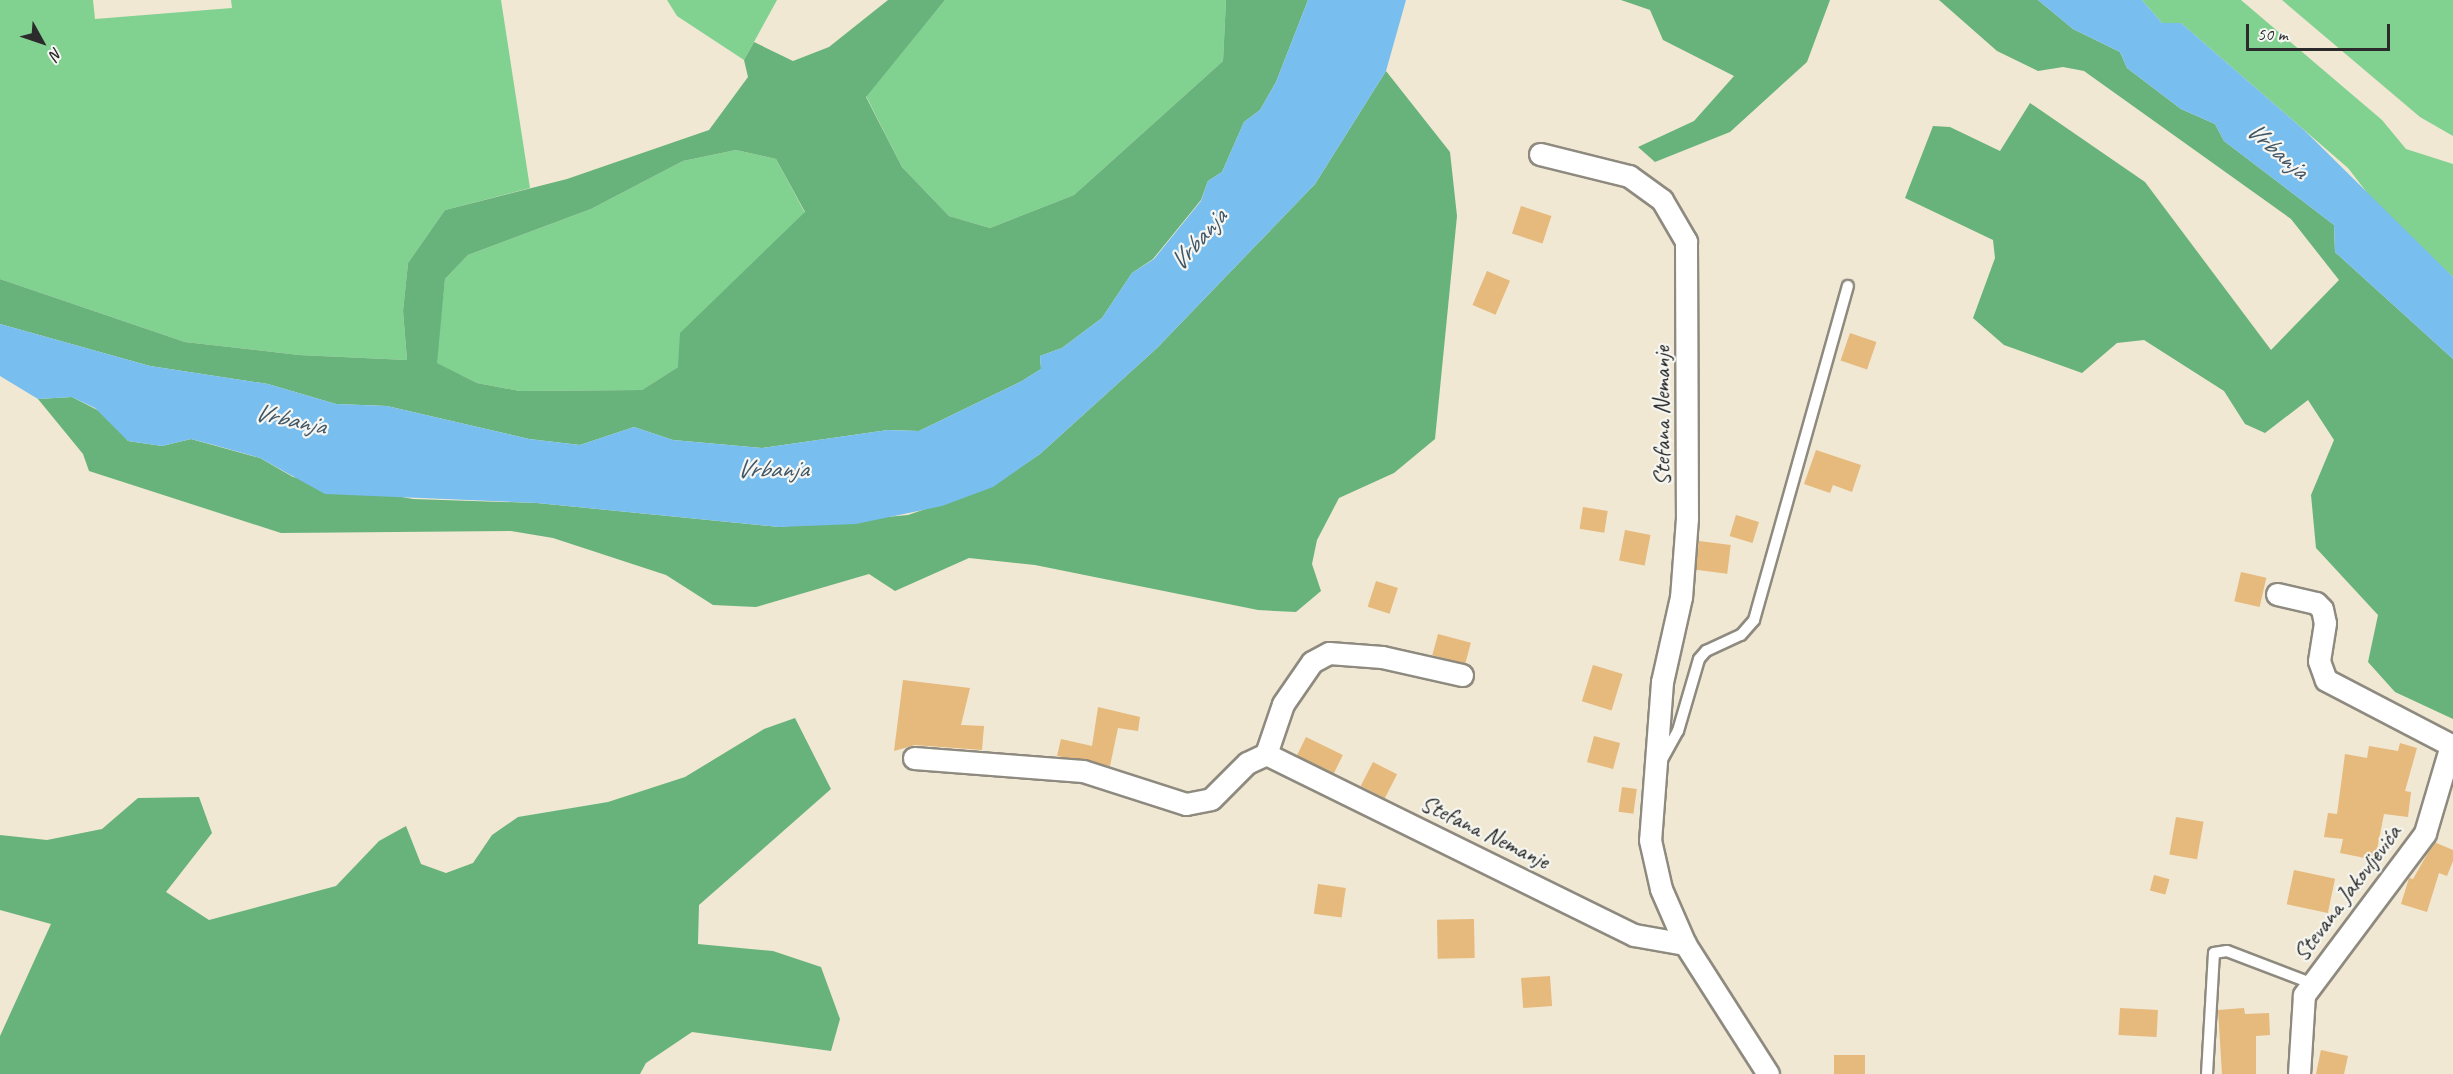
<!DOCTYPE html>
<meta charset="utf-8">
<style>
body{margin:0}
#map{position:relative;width:2453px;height:1074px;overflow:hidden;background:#f0e8d3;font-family:Caveat,sans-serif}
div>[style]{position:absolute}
.green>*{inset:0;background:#81d191}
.forest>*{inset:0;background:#68b37b}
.water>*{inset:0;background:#78beef}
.building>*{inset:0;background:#e6b97c;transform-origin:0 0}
.roads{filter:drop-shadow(2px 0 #8e8a7f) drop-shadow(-2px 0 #8e8a7f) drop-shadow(0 2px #8e8a7f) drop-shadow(0 -2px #8e8a7f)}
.lane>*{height:10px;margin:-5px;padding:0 5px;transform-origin:5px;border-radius:5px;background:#fff}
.street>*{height:21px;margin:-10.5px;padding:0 10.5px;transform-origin:10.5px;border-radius:10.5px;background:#fff}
span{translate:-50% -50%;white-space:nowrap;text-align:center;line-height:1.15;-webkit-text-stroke:4.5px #f6f6f2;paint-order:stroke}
.street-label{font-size:24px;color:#2b2b2b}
.water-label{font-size:26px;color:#425766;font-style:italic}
.north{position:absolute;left:12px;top:12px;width:60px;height:60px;-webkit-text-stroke:4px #f6f6f2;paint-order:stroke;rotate:130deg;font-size:16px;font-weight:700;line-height:24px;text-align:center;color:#2b2b2b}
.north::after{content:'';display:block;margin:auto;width:21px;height:27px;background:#2b2b2b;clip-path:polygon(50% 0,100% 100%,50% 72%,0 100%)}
.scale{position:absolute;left:2246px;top:24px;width:144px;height:27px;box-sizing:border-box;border:3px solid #2b2b2b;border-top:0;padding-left:8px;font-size:18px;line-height:21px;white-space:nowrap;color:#2b2b2b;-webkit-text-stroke:4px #f6f6f2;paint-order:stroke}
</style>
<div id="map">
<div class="green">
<i style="clip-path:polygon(0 0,93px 0,95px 19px,232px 8px,231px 0,501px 0,530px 188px,445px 210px,408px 263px,403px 311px,407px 360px,299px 355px,185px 342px,0 279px)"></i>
<i style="clip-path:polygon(667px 0,777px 0,744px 60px,677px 16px)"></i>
<i style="clip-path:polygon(945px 0,1226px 0,1223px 61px,1074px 195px,990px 228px,949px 216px,902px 167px,866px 96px)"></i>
<i style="clip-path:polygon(2142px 0,2241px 0,2382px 120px,2406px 149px,2453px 164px,2453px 277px,2382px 212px,2348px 168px,2181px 23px,2162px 23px)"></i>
<i style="clip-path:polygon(2282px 0,2453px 0,2453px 136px,2420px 117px)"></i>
<i style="clip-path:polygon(736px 150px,776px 159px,805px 213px,775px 243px,678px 367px,642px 390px,520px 391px,477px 383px,436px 363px,445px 279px,468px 255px,591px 209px,683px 161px)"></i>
</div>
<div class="forest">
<i style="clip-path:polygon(evenodd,888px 0,945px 0,866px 97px,902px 167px,949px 216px,990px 228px,1074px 195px,1223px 61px,1226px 0,1308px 0,1276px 82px,1260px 110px,1244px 122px,1222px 172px,1208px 181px,1201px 200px,1153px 259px,1132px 273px,1102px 318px,1062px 348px,1040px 356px,1041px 369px,1022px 381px,919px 431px,888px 430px,762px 448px,673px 440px,634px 427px,580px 445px,529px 439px,387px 406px,336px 404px,268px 384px,150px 366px,0 324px,0 279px,185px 342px,299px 355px,407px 360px,403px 311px,408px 263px,445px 210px,567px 179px,709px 130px,748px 77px,744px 60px,754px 42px,793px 61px,829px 47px,888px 0,736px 150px,776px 159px,805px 212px,680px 333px,678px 367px,642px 390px,520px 391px,477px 383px,437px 363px,445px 279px,468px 255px,591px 209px,683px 161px,736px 150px)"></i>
<i style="clip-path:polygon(1621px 0,1830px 0,1807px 62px,1730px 132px,1655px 162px,1638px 147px,1694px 121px,1734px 76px,1663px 40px,1650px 10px)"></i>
<i style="clip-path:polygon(1939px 0,2038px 0,2073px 29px,2120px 52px,2127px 68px,2181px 109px,2215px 124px,2224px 141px,2334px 225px,2335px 252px,2453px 359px,2453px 719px,2395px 692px,2368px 662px,2378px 615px,2316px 548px,2311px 495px,2334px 440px,2308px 400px,2265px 433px,2245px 424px,2224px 391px,2144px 340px,2117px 343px,2082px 373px,2004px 345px,1973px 318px,1995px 258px,1993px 240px,1905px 198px,1933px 126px,1950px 127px,2000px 151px,2030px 103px,2145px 182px,2271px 350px,2339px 280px,2291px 219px,2084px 71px,2063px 67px,2038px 71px,1997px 51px)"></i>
<i style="clip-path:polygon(1386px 71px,1450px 152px,1457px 216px,1435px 439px,1394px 473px,1339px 498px,1317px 540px,1312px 564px,1321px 591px,1296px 612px,1258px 610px,1035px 565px,969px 558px,895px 591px,869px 574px,756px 607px,713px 605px,666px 575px,553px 538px,511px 531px,281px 533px,89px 471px,83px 454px,38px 399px,72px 397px,107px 415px,128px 441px,162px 446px,191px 439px,260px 458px,293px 477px,413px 499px,537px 503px,779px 527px,908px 515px,993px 486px,1040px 454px,1157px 348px,1315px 184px)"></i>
<i style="clip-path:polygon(795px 718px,831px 789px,699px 905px,698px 944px,773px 951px,821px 967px,840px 1019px,831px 1051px,692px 1032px,646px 1063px,640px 1074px,0 1074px,0 1036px,51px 924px,0 910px,0 835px,47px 840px,102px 829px,138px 798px,199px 797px,212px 833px,166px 892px,209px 920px,336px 886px,379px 841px,406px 826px,421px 864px,446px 873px,473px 863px,492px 835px,518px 817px,608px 802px,685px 777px,764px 729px)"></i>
</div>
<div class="water">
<i style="clip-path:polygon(1308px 0,1406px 0,1386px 71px,1315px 184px,1157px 348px,1040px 454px,993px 487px,942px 506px,856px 524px,779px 527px,537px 503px,325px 494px,260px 458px,214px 445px,191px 439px,162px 446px,128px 441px,95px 408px,72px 397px,38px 399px,0 376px,0 324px,150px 366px,268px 384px,336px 404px,387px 406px,529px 439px,580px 445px,634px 427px,673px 440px,762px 448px,888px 430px,919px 431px,1022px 381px,1041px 369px,1040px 356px,1062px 348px,1102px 318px,1132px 273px,1154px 259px,1201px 201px,1208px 181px,1222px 172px,1244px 122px,1260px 110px,1276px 82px)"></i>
<i style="clip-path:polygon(2038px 0,2142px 0,2162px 23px,2181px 23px,2304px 130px,2453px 277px,2453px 359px,2335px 252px,2334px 225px,2224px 141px,2215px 124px,2181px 109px,2127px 68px,2120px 52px,2073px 29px)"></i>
</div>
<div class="building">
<i style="left:1521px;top:206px;width:32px;height:29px;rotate:18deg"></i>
<i style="left:1487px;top:271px;width:25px;height:37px;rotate:23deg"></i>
<i style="left:1850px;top:333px;width:28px;height:29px;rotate:19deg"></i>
<i style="clip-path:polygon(1816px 450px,1861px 465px,1852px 492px,1833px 485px,1830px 493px,1804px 484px)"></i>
<i style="left:1583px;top:507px;width:25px;height:22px;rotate:9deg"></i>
<i style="left:1736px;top:515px;width:24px;height:22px;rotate:17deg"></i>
<i style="left:1625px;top:530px;width:26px;height:31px;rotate:11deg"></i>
<i style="left:1699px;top:541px;width:32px;height:29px;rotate:7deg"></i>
<i style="left:2241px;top:572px;width:26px;height:30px;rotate:13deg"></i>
<i style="left:1376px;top:581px;width:23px;height:27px;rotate:18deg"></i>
<i style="left:1438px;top:634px;width:34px;height:22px;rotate:15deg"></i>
<i style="left:1593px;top:665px;width:31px;height:38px;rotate:17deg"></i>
<i style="clip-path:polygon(903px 680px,970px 688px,961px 725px,984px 726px,982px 750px,915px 745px,894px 751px)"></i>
<i style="clip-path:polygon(1098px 707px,1140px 717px,1138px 731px,1118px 728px,1110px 766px,1057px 756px,1061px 739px,1092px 746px)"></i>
<i style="left:1594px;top:736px;width:27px;height:27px;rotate:15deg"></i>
<i style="left:1306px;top:737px;width:41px;height:21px;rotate:26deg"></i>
<i style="clip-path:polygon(2400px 743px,2417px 748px,2405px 791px,2411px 792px,2408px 817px,2384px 814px,2375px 860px,2340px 853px,2343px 839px,2324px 837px,2328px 813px,2337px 814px,2345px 754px,2367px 758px,2369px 746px,2398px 751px)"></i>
<i style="left:1373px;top:762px;width:27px;height:27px;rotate:27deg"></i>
<i style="left:1622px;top:787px;width:15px;height:25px;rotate:8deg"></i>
<i style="left:2176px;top:817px;width:28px;height:38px;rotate:10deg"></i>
<i style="clip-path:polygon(2434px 842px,2453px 850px,2453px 861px,2447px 876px,2439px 873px,2427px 912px,2401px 904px,2409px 878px,2413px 879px)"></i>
<i style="left:2294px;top:870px;width:42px;height:35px;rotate:12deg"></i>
<i style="left:2154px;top:875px;width:16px;height:16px;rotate:15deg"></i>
<i style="left:1318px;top:884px;width:28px;height:30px;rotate:8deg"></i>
<i style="left:1474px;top:919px;width:39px;height:37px;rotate:89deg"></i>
<i style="left:1550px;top:976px;width:30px;height:29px;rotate:86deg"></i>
<i style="left:2120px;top:1008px;width:38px;height:27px;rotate:3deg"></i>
<i style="clip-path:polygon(2244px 1008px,2245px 1014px,2269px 1013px,2270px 1035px,2256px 1036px,2256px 1074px,2222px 1074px,2218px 1010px)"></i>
<i style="clip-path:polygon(2321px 1050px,2348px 1056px,2344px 1074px,2316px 1074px)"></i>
<i style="left:1834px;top:1055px;width:31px;height:19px"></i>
</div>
<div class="roads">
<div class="lane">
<i style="left:1659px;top:765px;width:39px;rotate:-61deg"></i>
<i style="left:1678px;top:731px;width:75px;rotate:-73.7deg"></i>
<i style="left:1699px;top:659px;width:11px;rotate:-49deg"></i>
<i style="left:1706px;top:651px;width:38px;rotate:-25deg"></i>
<i style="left:1741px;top:635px;width:20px;rotate:-49deg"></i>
<i style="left:1754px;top:620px;width:347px;rotate:-74.3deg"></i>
<i style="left:2207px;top:1074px;width:121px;rotate:-86.7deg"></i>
<i style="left:2214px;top:953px;width:13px;rotate:-9deg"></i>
<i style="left:2227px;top:951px;width:90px;rotate:20.9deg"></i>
</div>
<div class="street">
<i style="left:1540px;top:154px;width:92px;rotate:13.9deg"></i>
<i style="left:1629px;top:176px;width:41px;rotate:36deg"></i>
<i style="left:1662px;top:200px;width:48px;rotate:59.7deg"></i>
<i style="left:1686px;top:241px;width:277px;rotate:89.8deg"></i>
<i style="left:1687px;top:518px;width:79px;rotate:94.3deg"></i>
<i style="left:1681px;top:597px;width:87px;rotate:102.6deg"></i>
<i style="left:1662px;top:682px;width:158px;rotate:94.3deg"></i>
<i style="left:1650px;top:840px;width:50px;rotate:77.3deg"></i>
<i style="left:1661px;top:889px;width:60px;rotate:66.4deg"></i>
<i style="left:1685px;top:944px;width:154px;rotate:57.4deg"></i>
<i style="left:2277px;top:594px;width:40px;rotate:13deg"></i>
<i style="left:2316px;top:603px;width:8px;rotate:45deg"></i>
<i style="left:2322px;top:609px;width:14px;rotate:78deg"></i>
<i style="left:2325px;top:623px;width:38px;rotate:99deg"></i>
<i style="left:2319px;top:661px;width:20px;rotate:70deg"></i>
<i style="left:2326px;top:680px;width:143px;rotate:27.5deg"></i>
<i style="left:1266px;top:754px;width:53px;rotate:-71.2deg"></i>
<i style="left:1283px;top:704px;width:51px;rotate:-55.4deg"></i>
<i style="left:1312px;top:662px;width:19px;rotate:-28deg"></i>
<i style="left:1329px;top:653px;width:53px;rotate:4.3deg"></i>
<i style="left:1382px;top:657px;width:82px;rotate:12.7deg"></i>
<i style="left:914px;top:758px;width:169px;rotate:4.4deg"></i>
<i style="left:1083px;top:771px;width:108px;rotate:17.8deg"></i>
<i style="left:1186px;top:804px;width:25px;rotate:-11deg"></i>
<i style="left:1211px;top:799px;width:51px;rotate:-45deg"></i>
<i style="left:1247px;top:763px;width:21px;rotate:-25deg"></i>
<i style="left:1266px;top:754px;width:410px;rotate:26.2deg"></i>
<i style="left:1634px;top:935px;width:52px;rotate:10deg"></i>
<i style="left:2299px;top:1074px;width:79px;rotate:-86.4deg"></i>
<i style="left:2304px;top:995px;width:202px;rotate:-53.2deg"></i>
<i style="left:2425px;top:833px;width:92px;rotate:-73.5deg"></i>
</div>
</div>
<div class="street-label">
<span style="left:1662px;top:416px;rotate:-90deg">Stefana Nemanje</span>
<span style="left:1485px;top:832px;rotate:26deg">Stefana Nemanje</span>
<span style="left:2347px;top:893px;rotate:-53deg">Stevana Jakovljevića</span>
</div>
<div class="water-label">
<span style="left:2277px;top:150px;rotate:41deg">Vrbanja</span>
<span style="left:1198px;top:240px;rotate:-49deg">Vrbanja</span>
<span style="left:290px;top:419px;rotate:12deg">Vrbanja</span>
<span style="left:772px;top:469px">Vrbanja</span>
</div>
<div class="north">N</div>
<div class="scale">50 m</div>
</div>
